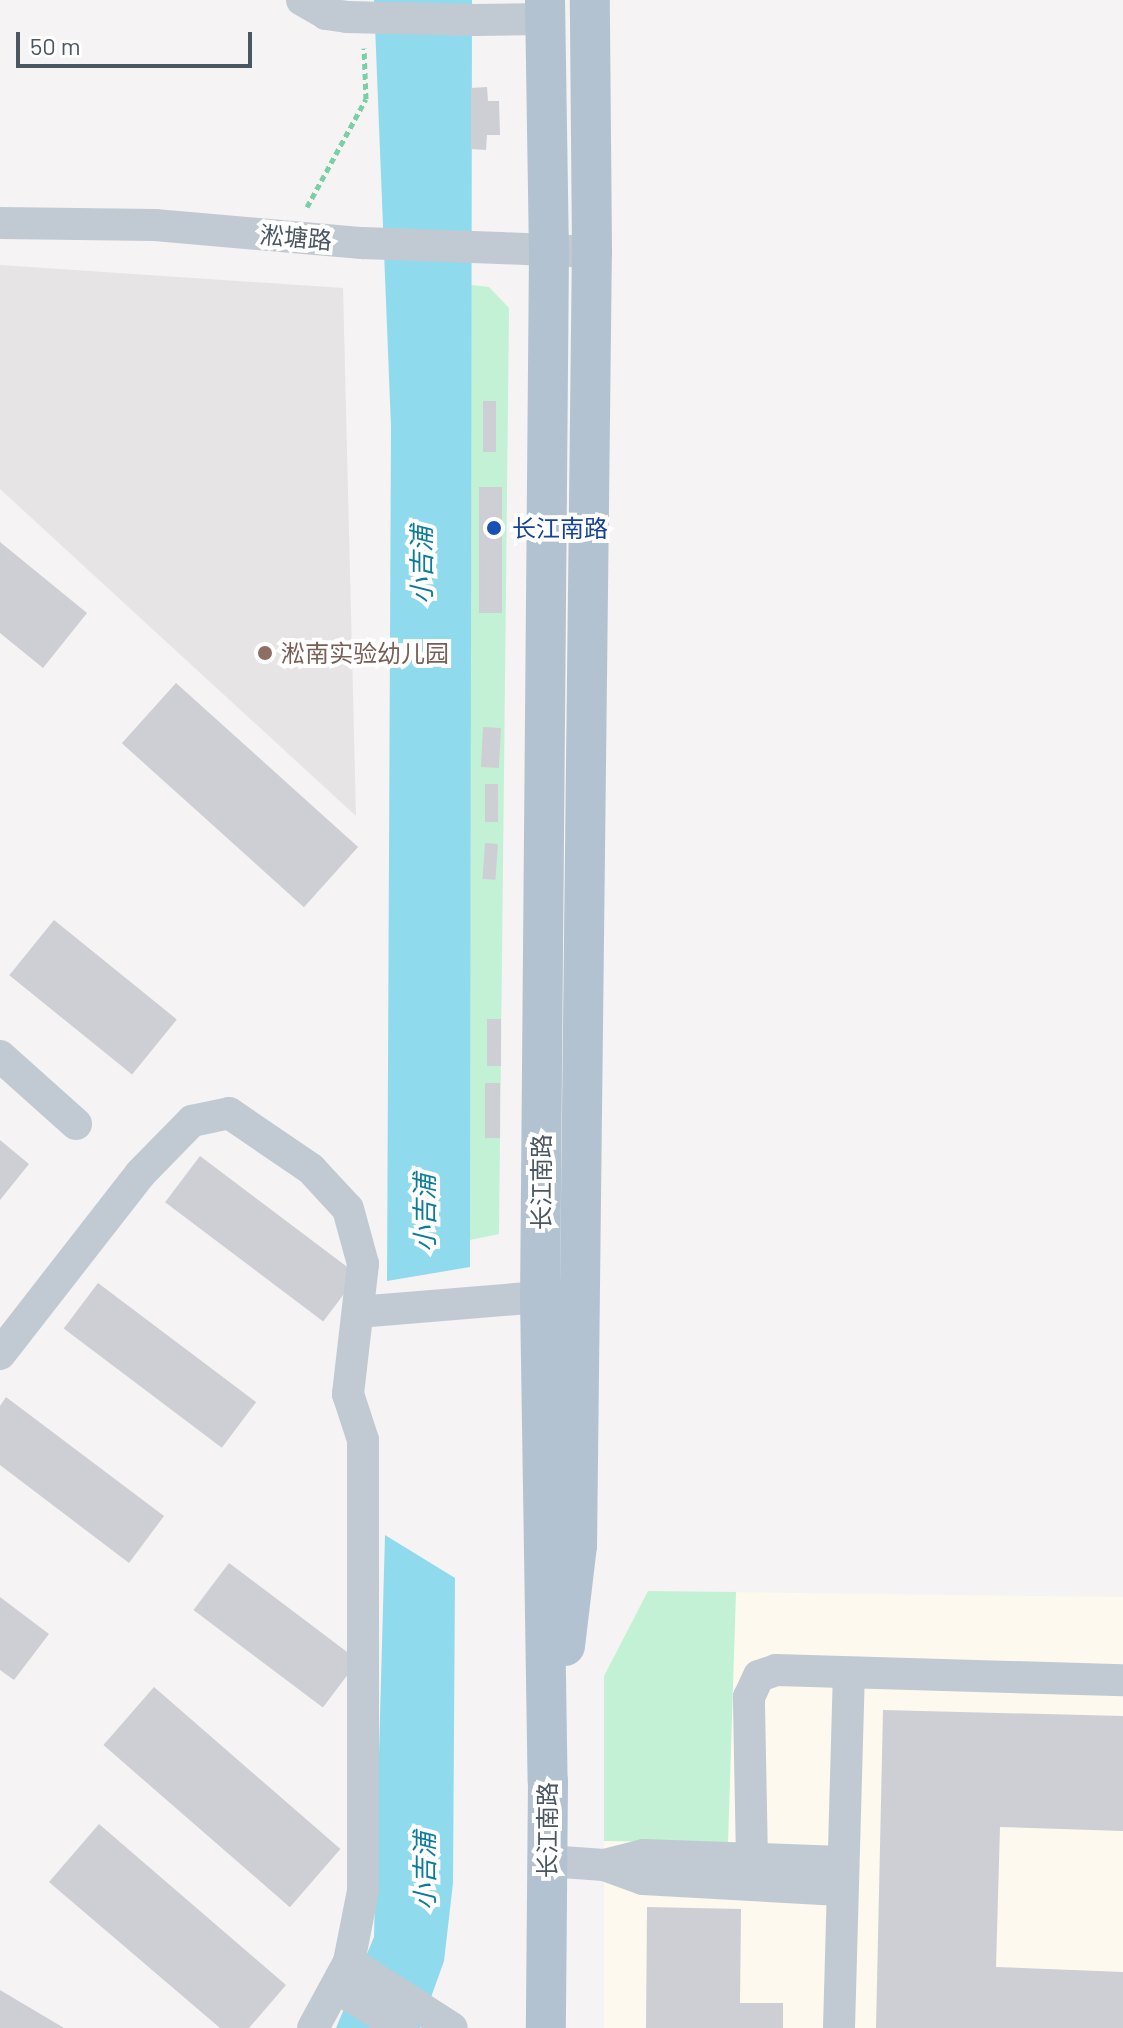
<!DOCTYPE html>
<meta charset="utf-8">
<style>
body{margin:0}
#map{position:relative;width:1123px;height:2028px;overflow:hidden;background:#f5f3f3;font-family:Barlow,"Noto Sans SC",sans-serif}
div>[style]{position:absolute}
.commercial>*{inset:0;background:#fdf9ef}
.education>*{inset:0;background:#e6e4e5}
.green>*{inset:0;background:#c3f1d5}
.water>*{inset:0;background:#90daee}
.building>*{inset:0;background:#cdcfd5;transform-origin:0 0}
.path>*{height:5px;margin-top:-2.5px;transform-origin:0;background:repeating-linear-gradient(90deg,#7ad0a6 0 6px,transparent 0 10px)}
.minor>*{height:32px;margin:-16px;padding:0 16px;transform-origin:16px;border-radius:16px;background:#c1cad2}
.major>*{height:40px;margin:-20px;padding:0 20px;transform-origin:20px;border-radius:20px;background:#b3c2d1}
.minor-bridge>*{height:32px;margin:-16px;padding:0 16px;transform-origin:16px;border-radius:16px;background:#c1cad2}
.dots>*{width:22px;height:22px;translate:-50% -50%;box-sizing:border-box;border:4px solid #fff;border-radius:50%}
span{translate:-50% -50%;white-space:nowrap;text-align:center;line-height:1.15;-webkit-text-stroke:8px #fff;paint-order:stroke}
.street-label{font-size:24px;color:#4a5661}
.transit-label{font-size:24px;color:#164399}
.left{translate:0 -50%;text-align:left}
.education-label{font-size:24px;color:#785e54}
.water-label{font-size:26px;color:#0c7c9b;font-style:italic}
.scale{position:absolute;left:16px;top:32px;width:236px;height:36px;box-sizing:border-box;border:4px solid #4a5661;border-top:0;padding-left:10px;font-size:24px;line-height:28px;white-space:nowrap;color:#4a5661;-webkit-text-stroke:6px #fff;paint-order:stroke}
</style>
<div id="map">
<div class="commercial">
<i style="clip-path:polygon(648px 1591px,1123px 1597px,1123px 2028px,604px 2028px,604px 1676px)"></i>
</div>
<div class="education">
<i style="clip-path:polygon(0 265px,343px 288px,356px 816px,0 489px)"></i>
</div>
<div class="green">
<i style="clip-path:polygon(471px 285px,489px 287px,509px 308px,499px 1234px,470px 1240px)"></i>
<i style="clip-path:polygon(648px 1591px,736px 1592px,728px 1843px,604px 1841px,604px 1676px)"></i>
</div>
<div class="water">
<i style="clip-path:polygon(374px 0,472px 0,470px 1267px,387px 1281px,391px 427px)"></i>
<i style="clip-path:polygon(385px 1535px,455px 1578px,453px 1883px,444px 1961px,420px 2028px,336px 2028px,374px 1937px)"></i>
</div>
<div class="building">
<i style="clip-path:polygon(487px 87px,488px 101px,499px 101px,500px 135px,487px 135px,486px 150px,471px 149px,471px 88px)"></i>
<i style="left:483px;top:401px;width:13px;height:51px"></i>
<i style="left:479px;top:487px;width:23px;height:126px"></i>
<i style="clip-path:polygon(0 542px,87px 613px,43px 668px,0 633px)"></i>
<i style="left:176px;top:683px;width:245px;height:81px;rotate:42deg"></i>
<i style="left:483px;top:727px;width:18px;height:40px;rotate:3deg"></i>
<i style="left:485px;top:784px;width:13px;height:38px"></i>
<i style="left:485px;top:843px;width:13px;height:36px;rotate:4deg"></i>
<i style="left:54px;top:920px;width:158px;height:71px;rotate:39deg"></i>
<i style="left:487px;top:1019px;width:14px;height:47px"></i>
<i style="left:485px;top:1083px;width:15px;height:55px"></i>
<i style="clip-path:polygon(0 1140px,29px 1164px,0 1200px)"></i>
<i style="left:200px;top:1156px;width:198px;height:58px;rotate:37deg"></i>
<i style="left:98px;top:1283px;width:198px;height:57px;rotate:37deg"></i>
<i style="clip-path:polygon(6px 1397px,164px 1516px,129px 1563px,0 1465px,0 1406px)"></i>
<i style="left:229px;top:1563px;width:162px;height:59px;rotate:37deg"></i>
<i style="clip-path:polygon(0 1597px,49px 1634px,14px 1680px,0 1670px)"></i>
<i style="left:154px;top:1687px;width:247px;height:77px;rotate:41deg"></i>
<i style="clip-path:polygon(883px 1710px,1123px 1716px,1123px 1831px,1000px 1827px,996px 1967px,1123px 1972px,1123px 2028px,876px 2028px)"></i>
<i style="clip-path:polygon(99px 1824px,286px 1985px,249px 2028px,220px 2028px,49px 1882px)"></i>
<i style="clip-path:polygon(647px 1907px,741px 1909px,740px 2003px,783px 2003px,783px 2028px,646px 2028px)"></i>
<i style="clip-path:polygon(0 1990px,64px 2028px,0 2028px)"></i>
</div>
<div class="path">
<i style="left:307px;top:207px;width:123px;rotate:-61.4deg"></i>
<i style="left:366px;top:99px;width:51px;rotate:-92.2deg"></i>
</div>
<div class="minor">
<i style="left:302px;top:0;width:28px;rotate:30deg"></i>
<i style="left:326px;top:14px;width:21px;rotate:8deg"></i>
<i style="left:476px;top:20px;width:69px;rotate:-0.8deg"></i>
<i style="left:0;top:223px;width:155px;rotate:0.7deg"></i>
<i style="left:155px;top:225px;width:208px;rotate:5deg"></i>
<i style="left:500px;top:248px;width:92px;rotate:2.5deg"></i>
<i style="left:0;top:1056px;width:102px;rotate:41.8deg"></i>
<i style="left:358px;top:1312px;width:183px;rotate:-4.7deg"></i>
<i style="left:0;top:1354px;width:229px;rotate:-52.1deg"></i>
<i style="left:141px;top:1173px;width:73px;rotate:-45.6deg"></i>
<i style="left:192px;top:1121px;width:38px;rotate:-12deg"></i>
<i style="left:229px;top:1113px;width:99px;rotate:34.3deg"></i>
<i style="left:311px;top:1169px;width:54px;rotate:47.2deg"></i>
<i style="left:348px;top:1209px;width:57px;rotate:74.7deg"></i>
<i style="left:363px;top:1264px;width:131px;rotate:96.6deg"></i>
<i style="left:348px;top:1394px;width:48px;rotate:71.9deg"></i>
<i style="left:363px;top:1440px;width:451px;rotate:90deg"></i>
<i style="left:363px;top:1891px;width:72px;rotate:101.2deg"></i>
<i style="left:349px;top:1962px;width:75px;rotate:118.6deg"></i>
<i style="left:752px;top:1860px;width:163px;rotate:-91.1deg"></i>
<i style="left:749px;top:1697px;width:23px;rotate:-65deg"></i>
<i style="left:759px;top:1676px;width:18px;rotate:-19deg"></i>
<i style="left:776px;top:1670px;width:347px;rotate:1.7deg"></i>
<i style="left:548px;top:1861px;width:56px;rotate:4.1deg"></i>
<i style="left:604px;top:1865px;width:41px;rotate:19.7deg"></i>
<i style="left:643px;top:1879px;width:197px;rotate:3.2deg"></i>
<i style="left:604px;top:1865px;width:41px;rotate:-14deg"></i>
<i style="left:644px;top:1855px;width:197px;rotate:2deg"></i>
<i style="left:349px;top:1962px;width:122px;rotate:32.7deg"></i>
<i style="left:337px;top:1988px;width:76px;rotate:31.6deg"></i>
<i style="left:839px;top:2028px;width:354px;rotate:-88.4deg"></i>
</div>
<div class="major">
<i style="left:545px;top:0;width:251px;rotate:89.1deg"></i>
<i style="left:549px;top:251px;width:1046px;rotate:90.49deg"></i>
<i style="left:540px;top:1297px;width:484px;rotate:89.1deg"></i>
<i style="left:548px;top:1781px;width:247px;rotate:90.5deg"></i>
<i style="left:565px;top:1646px;width:101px;rotate:-83.2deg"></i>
<i style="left:577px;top:1546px;width:1294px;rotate:-89.34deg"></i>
<i style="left:592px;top:252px;width:252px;rotate:-90.5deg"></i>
</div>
<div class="minor-bridge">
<i style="left:347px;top:17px;width:129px;rotate:1.3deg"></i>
<i style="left:362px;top:243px;width:138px;rotate:2.1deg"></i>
</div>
<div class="dots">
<i style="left:494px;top:528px;background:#1a4fb4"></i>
<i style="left:265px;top:653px;background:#8d6e63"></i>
</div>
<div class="street-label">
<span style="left:296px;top:237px;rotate:5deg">淞塘路</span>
<span style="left:541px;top:1182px;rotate:-90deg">长江南路</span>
<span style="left:547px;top:1830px;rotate:-90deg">长江南路</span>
</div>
<div class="transit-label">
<span class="left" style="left:512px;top:528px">长江南路</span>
</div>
<div class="education-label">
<span class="left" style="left:281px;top:653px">淞南实验幼儿园</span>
</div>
<div class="water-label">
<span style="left:421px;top:565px;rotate:-90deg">小吉浦</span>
<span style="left:424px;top:1213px;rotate:-90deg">小吉浦</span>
<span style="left:424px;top:1871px;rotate:-90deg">小吉浦</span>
</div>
<div class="scale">50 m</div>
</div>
